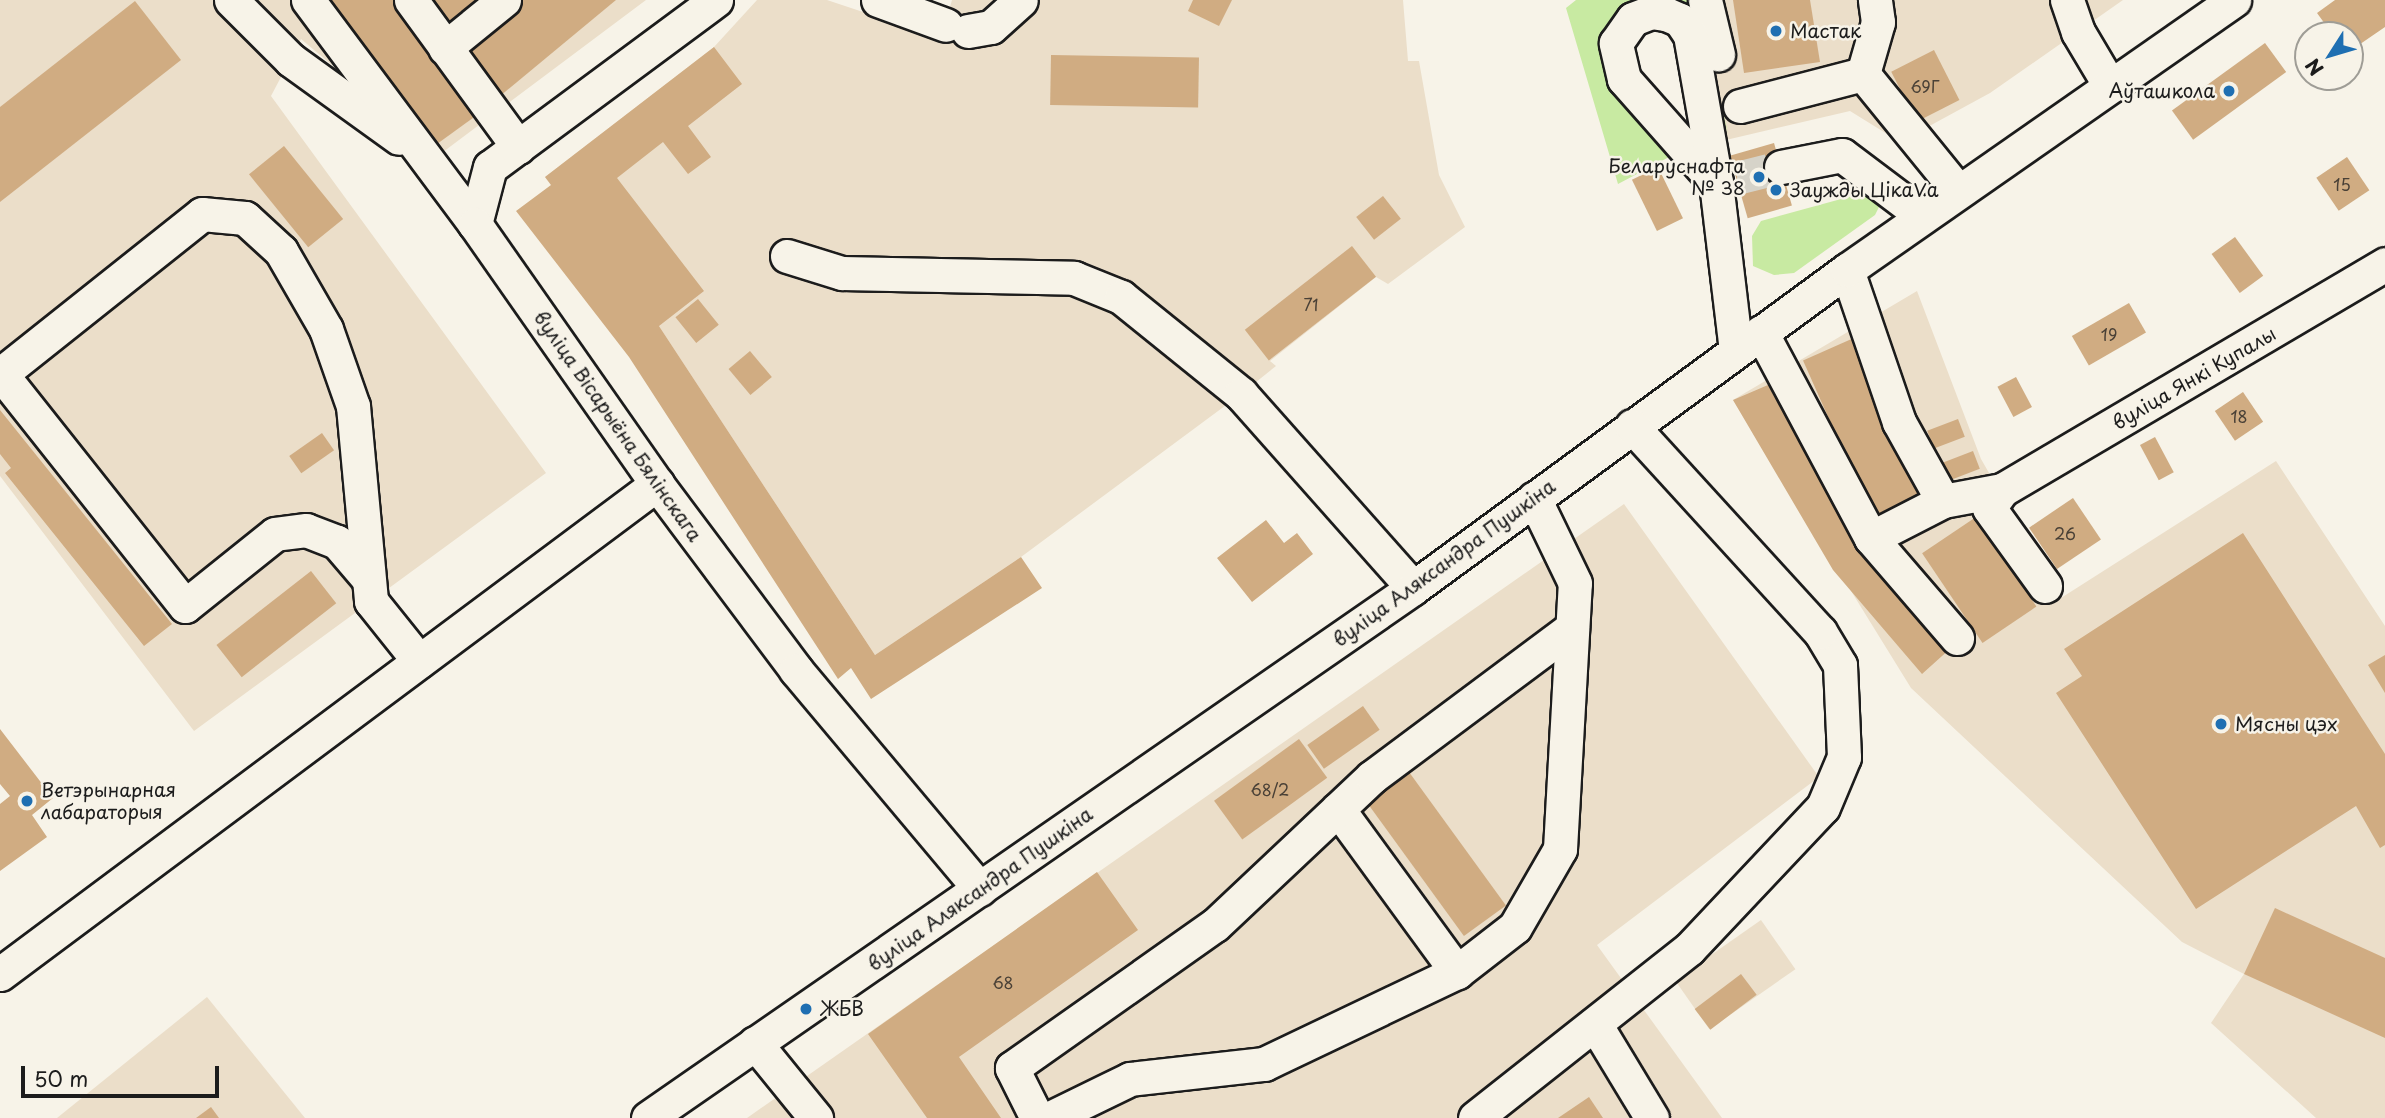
<!DOCTYPE html>
<meta charset="utf-8">
<style>
body{margin:0}
#map{position:relative;width:2385px;height:1118px;overflow:hidden;background:#f7f3e8;font-family:"Playpen Sans",sans-serif}
div>[style]{position:absolute}
.built>*{inset:0;background:#ebdec9;transform-origin:0 0}
.green>*{inset:0;background:#c8eaa2}
.building>*{inset:0;background:#d0ac82;transform-origin:0 0}
.minor-tunnel>*{height:33px;margin-top:-16.5px;transform-origin:0;background:repeating-linear-gradient(90deg,#d6d3c9 0 33px,transparent 0 50px)}
.roads{filter:drop-shadow(2px 0 #1c1c1c) drop-shadow(-2px 0 #1c1c1c) drop-shadow(0 2px #1c1c1c) drop-shadow(0 -2px #1c1c1c)}
.minor>*{height:33px;margin:-16.5px;padding:0 16.5px;transform-origin:16.5px;border-radius:16.5px;background:#f7f3e8}
.dots>*{width:19px;height:19px;translate:-50% -50%;box-sizing:border-box;border:4px solid #f7f3e8;border-radius:50%}
span{translate:-50% -50%;white-space:nowrap;text-align:center;line-height:1.15;-webkit-text-stroke:5px #f7f3e8;paint-order:stroke}
.number-label{font-size:16px;color:#494036}
.number-label span{-webkit-text-stroke-width:0}
.poi-label{font-size:19px;color:#1c1c1c}
.left{translate:0 -50%;text-align:left}
.right{translate:-100% -50%;text-align:right}
.street-label{font-size:19px;color:#1c1c1c}
.north{position:absolute;left:2294px;top:21px;width:70px;height:70px;box-sizing:border-box;background:#f7f3e8;border:2px solid #9f9d96;border-radius:50%;rotate:233deg;font-size:19px;font-weight:700;line-height:28px;text-align:center;color:#1c1c1c}
.north::after{content:'';display:block;margin:auto;width:24px;height:32px;background:#1f6fb2;clip-path:polygon(50% 0,100% 100%,50% 72%,0 100%)}
.scale{position:absolute;left:21px;top:1066px;width:198px;height:32px;box-sizing:border-box;border:4px solid #1c1c1c;border-top:0;padding-left:9px;font-size:21px;line-height:24px;white-space:nowrap;color:#1c1c1c;-webkit-text-stroke:5px #f7f3e8;paint-order:stroke}
</style>
<div id="map">
<div class="built">
<i style="clip-path:polygon(0 0,646px 0,439px 155px,301px 39px,271px 96px,546px 473px,194px 731px,0 476px)"></i>
<i style="clip-path:polygon(757px 0,827px 0,941px 38px,952px 0,1403px 0,1408px 61px,1419px 61px,1439px 175px,1465px 227px,1388px 284px,1376px 277px,1270px 361px,1276px 366px,1241px 394px,1021px 557px,875px 655px,659px 326px,545px 177px,714px 47px)"></i>
<i style="clip-path:polygon(1695px 0,2123px 0,1990px 93px,1900px 142px,1850px 111px,1726px 140px)"></i>
<i style="clip-path:polygon(1917px 291px,1981px 459px,2061px 598px,2276px 461px,2385px 626px,2385px 1118px,2316px 1118px,2211px 1023px,2244px 974px,2182px 942px,1911px 688px,1733px 400px)"></i>
<i style="clip-path:polygon(1624px 504px,1819px 777px,1597px 945px,1722px 1118px,747px 1118px)"></i>
<i style="left:1761px;top:920px;width:60px;height:105px;rotate:55deg"></i>
<i style="clip-path:polygon(207px 997px,305px 1118px,57px 1118px)"></i>
</div>
<div class="green">
<i style="clip-path:polygon(1576px 0,1696px 0,1728px 133px,1691px 20px,1608px 33px,1671px 156px,1618px 184px,1566px 8px)"></i>
<i style="clip-path:polygon(1863px 193px,1880px 205px,1875px 215px,1794px 273px,1774px 275px,1753px 266px,1752px 236px,1761px 221px)"></i>
</div>
<div class="building">
<i style="clip-path:polygon(328px 0,393px 0,477px 115px,437px 144px)"></i>
<i style="clip-path:polygon(432px 0,479px 0,449px 23px)"></i>
<i style="clip-path:polygon(521px 0,616px 0,500px 96px,461px 50px)"></i>
<i style="clip-path:polygon(1193px 0,1232px 0,1219px 26px,1188px 11px)"></i>
<i style="clip-path:polygon(1733px 0,1810px 0,1820px 62px,1744px 73px)"></i>
<i style="clip-path:polygon(2335px 0,2385px 0,2385px 27px,2350px 51px,2350px 35px,2333px 35px,2317px 13px)"></i>
<i style="clip-path:polygon(135px 1px,181px 60px,0 202px,0 107px)"></i>
<i style="left:2265px;top:43px;width:36px;height:115px;rotate:54deg"></i>
<i style="clip-path:polygon(714px 47px,742px 84px,688px 126px,711px 157px,688px 174px,663px 142px,617px 178px,704px 291px,659px 326px,875px 655px,1021px 557px,1042px 588px,871px 699px,851px 668px,838px 679px,629px 357px,516px 211px,551px 185px,545px 177px)"></i>
<i style="left:1934px;top:50px;width:56px;height:48px;rotate:63deg"></i>
<i style="left:1051px;top:55px;width:148px;height:50px;rotate:1deg"></i>
<i style="left:1774px;top:143px;width:65px;height:46px;rotate:74deg"></i>
<i style="left:284px;top:146px;width:94px;height:45px;rotate:51deg"></i>
<i style="left:2347px;top:157px;width:40px;height:37px;rotate:56deg"></i>
<i style="left:1658px;top:167px;width:57px;height:29px;rotate:64deg"></i>
<i style="left:1383px;top:196px;width:29px;height:34px;rotate:52deg"></i>
<i style="left:2235px;top:237px;width:48px;height:29px;rotate:54deg"></i>
<i style="left:1352px;top:246px;width:39px;height:136px;rotate:52deg"></i>
<i style="left:698px;top:299px;width:33px;height:29px;rotate:51deg"></i>
<i style="left:2129px;top:303px;width:34px;height:66px;rotate:60deg"></i>
<i style="left:1856px;top:337px;width:174px;height:58px;rotate:66deg"></i>
<i style="left:750px;top:351px;width:34px;height:28px;rotate:50deg"></i>
<i style="left:2016px;top:377px;width:34px;height:21px;rotate:62deg"></i>
<i style="clip-path:polygon(1768px 385px,1849px 531px,1952px 647px,1922px 674px,1833px 570px,1733px 400px)"></i>
<i style="left:2243px;top:392px;width:36px;height:34px;rotate:56deg"></i>
<i style="clip-path:polygon(0 410px,172px 624px,144px 646px,5px 473px,11px 468px,0 454px)"></i>
<i style="left:1958px;top:419px;width:19px;height:33px;rotate:69deg"></i>
<i style="left:322px;top:433px;width:21px;height:40px;rotate:55deg"></i>
<i style="left:2155px;top:437px;width:40px;height:17px;rotate:62deg"></i>
<i style="left:1973px;top:451px;width:19px;height:32px;rotate:69deg"></i>
<i style="left:2073px;top:498px;width:50px;height:53px;rotate:56deg"></i>
<i style="left:1976px;top:517px;width:108px;height:65px;rotate:56deg"></i>
<i style="clip-path:polygon(1266px 520px,1284px 543px,1297px 533px,1313px 554px,1252px 602px,1217px 558px)"></i>
<i style="clip-path:polygon(2243px 533px,2385px 754px,2385px 845px,2380px 848px,2356px 806px,2196px 909px,2056px 693px,2082px 676px,2064px 649px)"></i>
<i style="left:311px;top:571px;width:41px;height:120px;rotate:52deg"></i>
<i style="clip-path:polygon(2385px 655px,2385px 693px,2368px 665px)"></i>
<i style="left:1363px;top:706px;width:29px;height:68px;rotate:55deg"></i>
<i style="clip-path:polygon(0 729px,53px 798px,32px 815px,47px 837px,0 871px,0 804px,10px 796px,0 784px)"></i>
<i style="left:1299px;top:739px;width:48px;height:105px;rotate:54deg"></i>
<i style="left:1409px;top:772px;width:165px;height:52px;rotate:54deg"></i>
<i style="clip-path:polygon(1097px 872px,1138px 930px,959px 1057px,1001px 1118px,927px 1118px,868px 1034px)"></i>
<i style="clip-path:polygon(2275px 908px,2385px 958px,2385px 1038px,2244px 974px)"></i>
<i style="left:1741px;top:974px;width:26px;height:58px;rotate:53deg"></i>
<i style="clip-path:polygon(1589px 1097px,1603px 1118px,1558px 1118px)"></i>
<i style="clip-path:polygon(211px 1107px,219px 1118px,196px 1118px)"></i>
</div>
<div class="minor-tunnel">
<i style="left:1737px;top:178px;width:45px;rotate:-14deg"></i>
</div>
<div class="roads">
<div class="minor">
<i style="left:231px;top:0;width:85px;rotate:45deg"></i>
<i style="left:291px;top:60px;width:133px;rotate:35.8deg"></i>
<i style="left:308px;top:0;width:279px;rotate:53.3deg"></i>
<i style="left:411px;top:0;width:182px;rotate:53.9deg"></i>
<i style="left:716px;top:0;width:281px;rotate:143.5deg"></i>
<i style="left:490px;top:167px;width:59px;rotate:104.7deg"></i>
<i style="left:475px;top:224px;width:317px;rotate:55deg"></i>
<i style="left:657px;top:484px;width:232px;rotate:53.2deg"></i>
<i style="left:796px;top:670px;width:286px;rotate:50deg"></i>
<i style="left:878px;top:0;width:72px;rotate:20.2deg"></i>
<i style="left:1705px;top:0;width:56px;rotate:76.5deg"></i>
<i style="left:2067px;top:0;width:34px;rotate:71deg"></i>
<i style="left:2078px;top:32px;width:63px;rotate:59.3deg"></i>
<i style="left:968px;top:31px;width:23px;rotate:-10deg"></i>
<i style="left:991px;top:27px;width:40px;rotate:-42deg"></i>
<i style="left:445px;top:48px;width:76px;rotate:-39.1deg"></i>
<i style="left:1863px;top:74px;width:54px;rotate:-73.9deg"></i>
<i style="left:1878px;top:22px;width:22px;rotate:-98deg"></i>
<i style="left:1740px;top:106px;width:127px;rotate:-14.6deg"></i>
<i style="left:1863px;top:74px;width:151px;rotate:50.9deg"></i>
<i style="left:1781px;top:167px;width:62px;rotate:-11.1deg"></i>
<i style="left:1842px;top:155px;width:101px;rotate:37deg"></i>
<i style="left:1716px;top:183px;width:139px;rotate:-131.5deg"></i>
<i style="left:1624px;top:79px;width:37px;rotate:-103deg"></i>
<i style="left:1616px;top:43px;width:29px;rotate:-55deg"></i>
<i style="left:1633px;top:19px;width:19px;rotate:-21deg"></i>
<i style="left:1651px;top:12px;width:15px;rotate:8deg"></i>
<i style="left:1666px;top:14px;width:15px;rotate:23deg"></i>
<i style="left:1680px;top:20px;width:18px;rotate:56deg"></i>
<i style="left:1690px;top:35px;width:150px;rotate:80deg"></i>
<i style="left:1716px;top:183px;width:168px;rotate:83.2deg"></i>
<i style="left:787px;top:256px;width:58px;rotate:17.2deg"></i>
<i style="left:842px;top:273px;width:232px;rotate:1.2deg"></i>
<i style="left:1074px;top:278px;width:51px;rotate:22deg"></i>
<i style="left:1121px;top:297px;width:154px;rotate:38.9deg"></i>
<i style="left:1241px;top:394px;width:259px;rotate:48.4deg"></i>
<i style="left:1847px;top:270px;width:161px;rotate:71.1deg"></i>
<i style="left:1899px;top:422px;width:90px;rotate:60.9deg"></i>
<i style="left:1761px;top:332px;width:234px;rotate:61.9deg"></i>
<i style="left:1871px;top:538px;width:132px;rotate:49.3deg"></i>
<i style="left:2002px;top:490px;width:445px;rotate:-30.5deg"></i>
<i style="left:1871px;top:538px;width:81px;rotate:-27.2deg"></i>
<i style="left:1943px;top:501px;width:60px;rotate:-10.6deg"></i>
<i style="left:2002px;top:490px;width:22px;rotate:126deg"></i>
<i style="left:1989px;top:508px;width:96px;rotate:54.3deg"></i>
<i style="left:366px;top:576px;width:45px;rotate:-130.5deg"></i>
<i style="left:337px;top:542px;width:33px;rotate:-159deg"></i>
<i style="left:306px;top:530px;width:31px;rotate:173deg"></i>
<i style="left:275px;top:534px;width:115px;rotate:141.3deg"></i>
<i style="left:185px;top:606px;width:296px;rotate:-128.4deg"></i>
<i style="left:1px;top:374px;width:257px;rotate:-38.5deg"></i>
<i style="left:202px;top:214px;width:43px;rotate:5.3deg"></i>
<i style="left:245px;top:218px;width:49px;rotate:42.5deg"></i>
<i style="left:281px;top:251px;width:90px;rotate:60deg"></i>
<i style="left:326px;top:329px;width:82px;rotate:70.7deg"></i>
<i style="left:353px;top:406px;width:196px;rotate:84.7deg"></i>
<i style="left:371px;top:601px;width:77px;rotate:51.3deg"></i>
<i style="left:1338px;top:809px;width:202px;rotate:53.9deg"></i>
<i style="left:0;top:974px;width:820px;rotate:-36.72deg"></i>
<i style="left:1595px;top:1024px;width:110px;rotate:58.8deg"></i>
<i style="left:755px;top:1043px;width:97px;rotate:50.9deg"></i>
<i style="left:648px;top:1118px;width:931px;rotate:-34.71deg"></i>
<i style="left:1413px;top:588px;width:538px;rotate:-36.23deg"></i>
<i style="left:1847px;top:270px;width:472px;rotate:-34.9deg"></i>
<i style="left:1037px;top:1118px;width:56px;rotate:-116.6deg"></i>
<i style="left:1012px;top:1068px;width:248px;rotate:-35.2deg"></i>
<i style="left:1215px;top:925px;width:216px;rotate:-43.3deg"></i>
<i style="left:1372px;top:777px;width:249px;rotate:-36.7deg"></i>
<i style="left:1050px;top:1118px;width:89px;rotate:-26deg"></i>
<i style="left:1130px;top:1079px;width:135px;rotate:-6.4deg"></i>
<i style="left:1264px;top:1064px;width:214px;rotate:-25.5deg"></i>
<i style="left:1457px;top:972px;width:73px;rotate:-37.8deg"></i>
<i style="left:1515px;top:927px;width:90px;rotate:-60deg"></i>
<i style="left:1560px;top:849px;width:266px;rotate:-86.8deg"></i>
<i style="left:1575px;top:583px;width:94px;rotate:-115.8deg"></i>
<i style="left:1475px;top:1118px;width:273px;rotate:-38.3deg"></i>
<i style="left:1689px;top:949px;width:195px;rotate:-46.7deg"></i>
<i style="left:1823px;top:807px;width:54px;rotate:-67.2deg"></i>
<i style="left:1844px;top:757px;width:92px;rotate:-92.5deg"></i>
<i style="left:1840px;top:665px;width:39px;rotate:-121deg"></i>
<i style="left:1820px;top:632px;width:279px;rotate:-132.4deg"></i>
</div>
</div>
<div class="dots">
<i style="left:1776px;top:31px;background:#1f6fb2"></i>
<i style="left:2229px;top:91px;background:#1f6fb2"></i>
<i style="left:1759px;top:177px;background:#1f6fb2"></i>
<i style="left:1776px;top:190px;background:#1f6fb2"></i>
<i style="left:2221px;top:724px;background:#1f6fb2"></i>
<i style="left:27px;top:801px;background:#1f6fb2"></i>
<i style="left:806px;top:1009px;background:#1f6fb2"></i>
</div>
<div class="number-label">
<span style="left:1925px;top:86px">69Г</span>
<span style="left:2342px;top:184px">15</span>
<span style="left:1311px;top:304px">71</span>
<span style="left:2109px;top:334px">19</span>
<span style="left:2239px;top:416px">18</span>
<span style="left:2065px;top:533px">26</span>
<span style="left:1270px;top:789px">68/2</span>
<span style="left:1003px;top:982px">68</span>
</div>
<div class="poi-label">
<span class="left" style="left:1790px;top:31px">Мастак</span>
<span class="right" style="left:2215px;top:91px">Аўташкола</span>
<span class="right" style="left:1745px;top:177px">Беларуснафта<br>№ 38</span>
<span class="left" style="left:1790px;top:190px">Заужды ЦікаVа</span>
<span class="left" style="left:2235px;top:724px">Мясны цэх</span>
<span class="left" style="left:41px;top:801px">Ветэрынарная<br>лабараторыя</span>
<span class="left" style="left:820px;top:1009px">ЖБВ</span>
</div>
<div class="street-label">
<span style="left:2194px;top:378px;rotate:-30deg">вуліца Янкі Купалы</span>
<span style="left:618px;top:426px;rotate:55deg">вуліца Вісарыёна Бялінскага</span>
<span style="left:1444px;top:563px;rotate:-36deg">вуліца Аляксандра Пушкіна</span>
<span style="left:980px;top:889px;rotate:-35deg">вуліца Аляксандра Пушкіна</span>
</div>
<div class="north">N</div>
<div class="scale">50 m</div>
</div>
